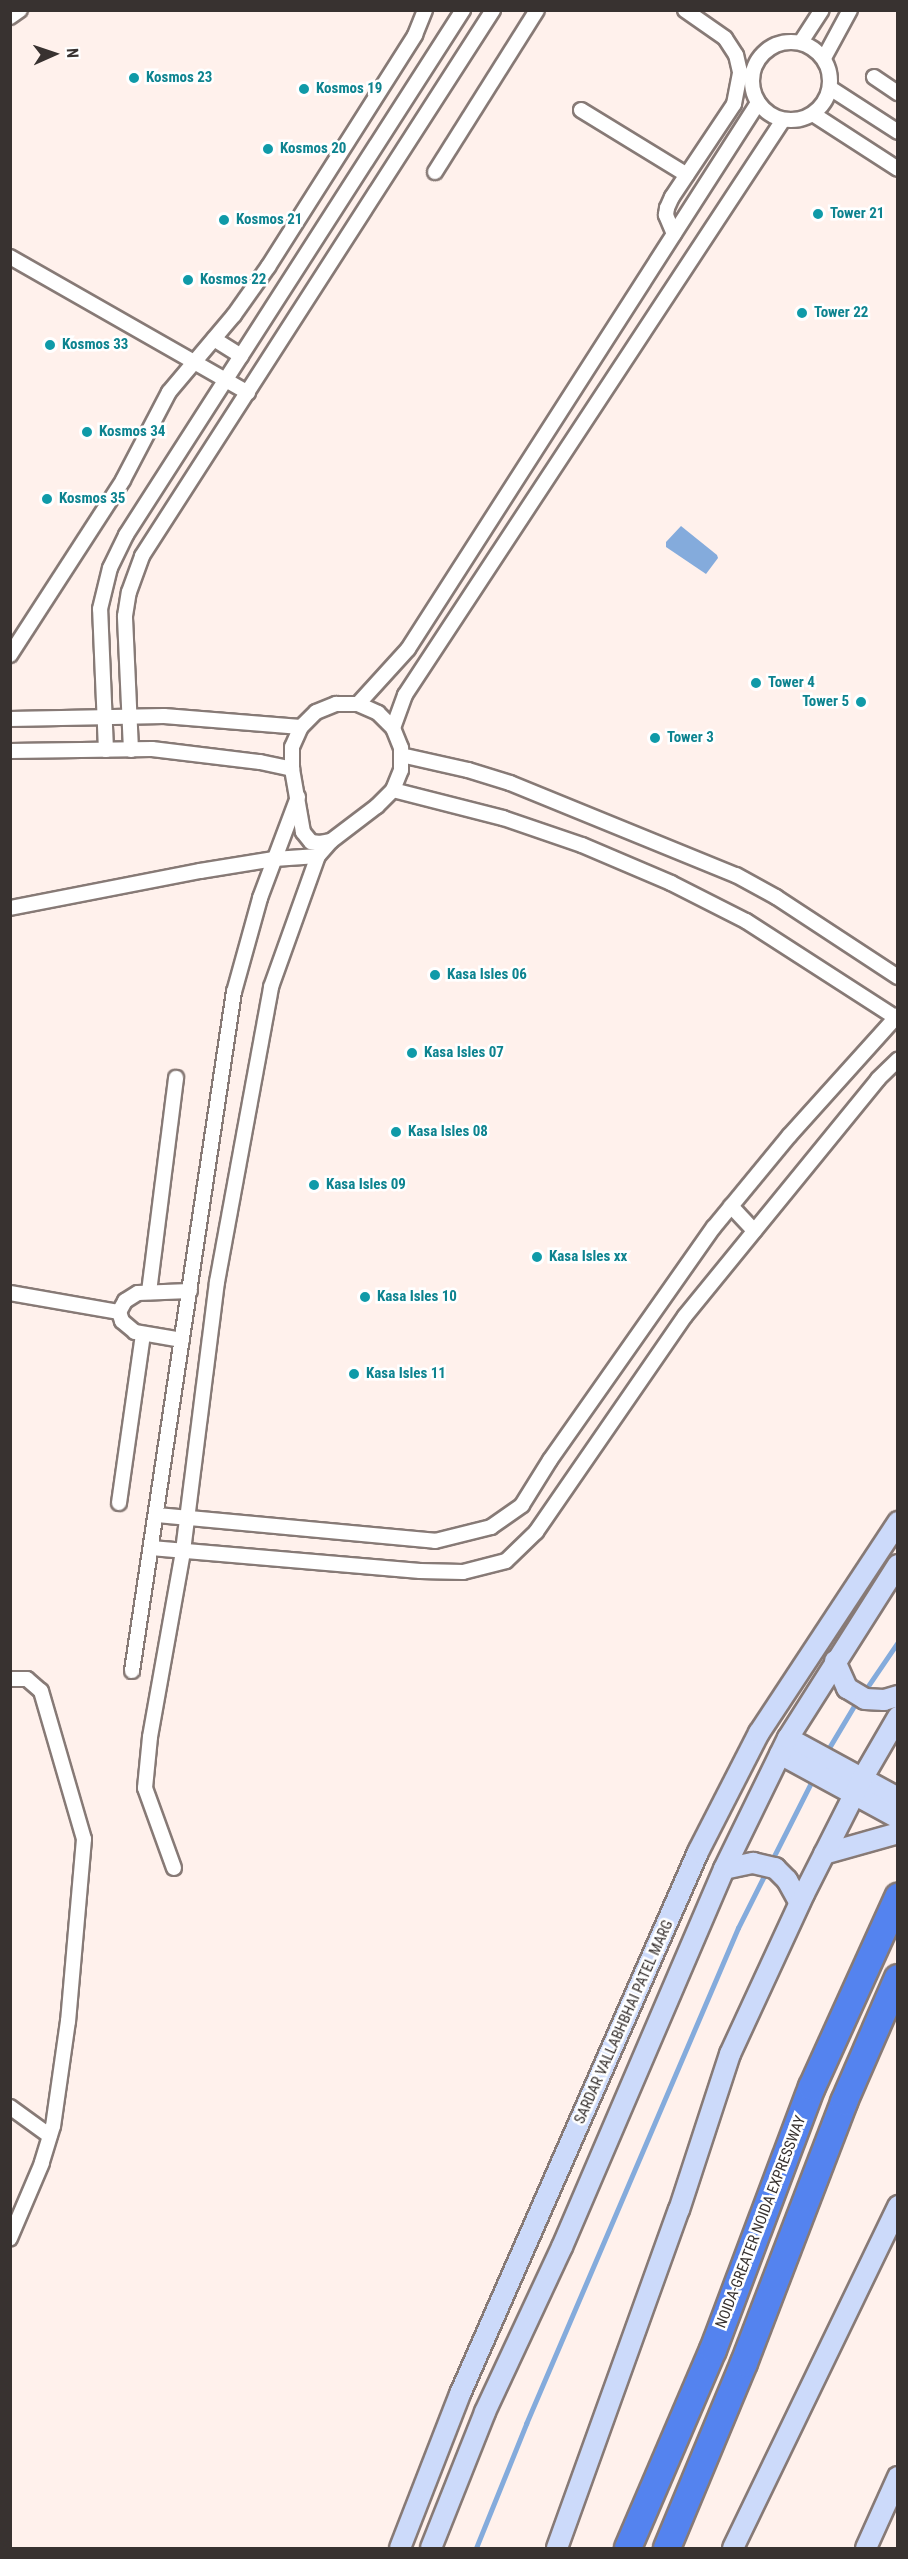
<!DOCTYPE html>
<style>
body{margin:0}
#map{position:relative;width:908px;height:2559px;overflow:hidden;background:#fff1ec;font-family:"Roboto Condensed",sans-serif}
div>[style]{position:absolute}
.water>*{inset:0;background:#84abdc}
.stream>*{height:4.5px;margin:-2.25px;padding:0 2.25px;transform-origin:2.25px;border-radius:2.25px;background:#84abdc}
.roads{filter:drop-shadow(2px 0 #877a76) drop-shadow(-2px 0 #877a76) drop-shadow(0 2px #877a76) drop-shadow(0 -2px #877a76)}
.street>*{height:14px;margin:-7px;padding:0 7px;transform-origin:7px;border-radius:7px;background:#fff}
.street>.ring{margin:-7px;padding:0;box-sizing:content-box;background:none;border:14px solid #fff;border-radius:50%}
.secondary>*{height:20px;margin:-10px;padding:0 10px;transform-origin:10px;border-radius:10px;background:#ccdafa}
.highway>*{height:26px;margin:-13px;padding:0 13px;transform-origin:13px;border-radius:13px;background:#5483ef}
.dots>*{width:16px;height:16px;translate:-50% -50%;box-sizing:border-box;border:3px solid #fff;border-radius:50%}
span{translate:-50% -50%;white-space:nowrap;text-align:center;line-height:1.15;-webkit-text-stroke:5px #fff;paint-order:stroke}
.culture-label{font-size:15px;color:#0d838f;font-weight:700}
.left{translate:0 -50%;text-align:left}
.right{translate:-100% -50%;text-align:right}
.street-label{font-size:15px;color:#383230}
.frame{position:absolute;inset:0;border:12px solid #383230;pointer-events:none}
.north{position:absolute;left:24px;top:24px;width:60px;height:60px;-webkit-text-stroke:4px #fff;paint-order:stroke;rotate:87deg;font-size:16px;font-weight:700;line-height:24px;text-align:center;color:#383230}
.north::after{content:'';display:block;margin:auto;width:21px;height:27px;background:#383230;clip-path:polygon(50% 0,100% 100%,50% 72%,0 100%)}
</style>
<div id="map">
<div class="water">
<i style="clip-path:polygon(681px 526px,717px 555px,718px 558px,706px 574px,666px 547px,666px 542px)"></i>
</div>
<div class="stream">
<i style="left:864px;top:1692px;width:60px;rotate:-55.8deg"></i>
<i style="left:826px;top:1753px;width:61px;rotate:-59.2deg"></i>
<i style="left:771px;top:1862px;width:93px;rotate:-63.2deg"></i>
<i style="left:476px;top:2548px;width:134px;rotate:-68deg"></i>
<i style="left:526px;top:2424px;width:539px;rotate:-66.86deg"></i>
<i style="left:738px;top:1928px;width:65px;rotate:-63.4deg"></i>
</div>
<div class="roads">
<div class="street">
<i style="left:10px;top:17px;width:12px;rotate:-35deg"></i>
<i class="ring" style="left:752px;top:42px;width:64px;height:64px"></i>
<i style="left:801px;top:42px;width:38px;rotate:-57deg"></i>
<i style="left:824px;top:58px;width:55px;rotate:-61.6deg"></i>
<i style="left:874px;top:77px;width:29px;rotate:34deg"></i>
<i style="left:830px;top:88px;width:81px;rotate:32.9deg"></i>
<i style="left:581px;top:110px;width:124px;rotate:31.5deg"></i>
<i style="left:813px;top:114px;width:101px;rotate:32.9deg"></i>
<i style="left:435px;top:172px;width:191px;rotate:-57.8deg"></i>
<i style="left:674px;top:234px;width:21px;rotate:-113deg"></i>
<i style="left:666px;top:215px;width:7px;rotate:-82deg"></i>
<i style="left:667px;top:208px;width:12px;rotate:-66deg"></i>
<i style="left:672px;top:197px;width:112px;rotate:-56.3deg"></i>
<i style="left:734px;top:104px;width:33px;rotate:-79deg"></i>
<i style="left:740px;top:72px;width:17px;rotate:-103deg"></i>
<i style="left:736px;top:55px;width:20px;rotate:-123deg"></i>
<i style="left:725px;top:38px;width:49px;rotate:-145deg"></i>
<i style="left:10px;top:257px;width:274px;rotate:29.7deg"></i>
<i style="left:214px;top:339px;width:32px;rotate:32deg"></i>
<i style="left:10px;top:655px;width:208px;rotate:-57.1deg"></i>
<i style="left:123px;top:480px;width:99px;rotate:-62.4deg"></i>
<i style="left:169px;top:392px;width:101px;rotate:-49.8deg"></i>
<i style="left:234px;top:315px;width:59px;rotate:-54.7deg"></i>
<i style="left:268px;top:267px;width:275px;rotate:-57.6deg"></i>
<i style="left:415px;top:35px;width:27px;rotate:-68deg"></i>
<i style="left:336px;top:704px;width:22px"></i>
<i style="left:358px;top:704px;width:22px;rotate:24deg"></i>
<i style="left:378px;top:713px;width:21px;rotate:45deg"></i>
<i style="left:393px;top:728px;width:22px;rotate:68deg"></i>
<i style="left:401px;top:748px;width:22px;rotate:90deg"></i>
<i style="left:401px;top:770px;width:22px;rotate:112deg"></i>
<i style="left:393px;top:790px;width:23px;rotate:135deg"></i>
<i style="left:377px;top:806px;width:58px;rotate:142.7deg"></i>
<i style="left:331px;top:841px;width:11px;rotate:170deg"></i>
<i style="left:320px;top:843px;width:9px;rotate:-174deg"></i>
<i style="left:311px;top:842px;width:13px;rotate:-129deg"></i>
<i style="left:303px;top:832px;width:64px;rotate:-99.9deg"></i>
<i style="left:292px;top:769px;width:22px;rotate:-90deg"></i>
<i style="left:292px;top:747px;width:22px;rotate:-66deg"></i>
<i style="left:301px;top:727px;width:21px;rotate:-45deg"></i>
<i style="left:316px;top:712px;width:22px;rotate:-22deg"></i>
<i style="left:358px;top:704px;width:74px;rotate:-47.7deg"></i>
<i style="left:408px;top:649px;width:649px;rotate:-57.34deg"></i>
<i style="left:10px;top:719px;width:154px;rotate:-1.1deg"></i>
<i style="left:164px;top:716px;width:137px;rotate:4.6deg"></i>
<i style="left:393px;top:728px;width:35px;rotate:-70deg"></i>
<i style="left:405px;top:695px;width:688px;rotate:-56.68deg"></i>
<i style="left:106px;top:750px;width:141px;rotate:-92.4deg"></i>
<i style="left:100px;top:609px;width:42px;rotate:-76.3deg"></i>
<i style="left:110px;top:568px;width:37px;rotate:-64deg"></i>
<i style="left:126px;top:535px;width:624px;rotate:-57.3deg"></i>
<i style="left:131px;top:750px;width:134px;rotate:-92.6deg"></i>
<i style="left:125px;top:616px;width:24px;rotate:-81deg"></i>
<i style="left:129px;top:592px;width:38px;rotate:-70deg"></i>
<i style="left:142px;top:556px;width:649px;rotate:-57.26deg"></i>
<i style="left:10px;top:751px;width:142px;rotate:-0.8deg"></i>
<i style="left:152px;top:749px;width:109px;rotate:6.9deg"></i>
<i style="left:260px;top:762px;width:33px;rotate:12deg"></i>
<i style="left:401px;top:755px;width:69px;rotate:12.6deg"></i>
<i style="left:468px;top:770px;width:44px;rotate:17.2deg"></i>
<i style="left:510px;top:783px;width:244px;rotate:22.2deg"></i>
<i style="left:736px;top:875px;width:46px;rotate:28.8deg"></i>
<i style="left:776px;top:897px;width:146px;rotate:33.3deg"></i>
<i style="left:393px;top:790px;width:114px;rotate:14.3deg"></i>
<i style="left:503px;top:818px;width:83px;rotate:18.9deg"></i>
<i style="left:582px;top:845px;width:97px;rotate:23.1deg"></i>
<i style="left:671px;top:883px;width:84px;rotate:26.9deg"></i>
<i style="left:746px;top:921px;width:181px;rotate:32.8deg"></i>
<i style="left:10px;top:908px;width:194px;rotate:-11deg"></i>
<i style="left:200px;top:871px;width:75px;rotate:-9.2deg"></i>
<i style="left:274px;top:859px;width:44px;rotate:-3.9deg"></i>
<i style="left:731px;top:1206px;width:34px;rotate:47deg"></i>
<i style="left:149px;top:1292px;width:216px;rotate:-82.8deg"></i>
<i style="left:10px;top:1293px;width:111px;rotate:9.9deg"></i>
<i style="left:182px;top:1340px;width:48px;rotate:-170.3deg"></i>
<i style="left:135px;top:1332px;width:17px;rotate:-140deg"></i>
<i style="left:122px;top:1321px;width:9px;rotate:-108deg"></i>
<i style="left:119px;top:1312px;width:13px;rotate:-61deg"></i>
<i style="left:125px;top:1301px;width:15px;rotate:-32deg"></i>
<i style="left:138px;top:1293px;width:52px;rotate:-2.2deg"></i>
<i style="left:119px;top:1503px;width:170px;rotate:-81.9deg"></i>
<i style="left:157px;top:1515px;width:279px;rotate:5.3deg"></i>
<i style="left:435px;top:1541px;width:58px;rotate:-14deg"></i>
<i style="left:491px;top:1527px;width:38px;rotate:-35deg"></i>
<i style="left:522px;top:1505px;width:53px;rotate:-58.1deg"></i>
<i style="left:550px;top:1460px;width:285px;rotate:-54.9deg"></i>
<i style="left:714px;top:1227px;width:118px;rotate:-50.5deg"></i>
<i style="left:789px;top:1136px;width:163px;rotate:-48deg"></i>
<i style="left:151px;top:1548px;width:270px;rotate:4.9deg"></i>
<i style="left:420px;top:1571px;width:43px;rotate:1.3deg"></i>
<i style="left:463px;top:1572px;width:44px;rotate:-14.3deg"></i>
<i style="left:506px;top:1561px;width:42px;rotate:-44deg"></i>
<i style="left:536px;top:1532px;width:262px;rotate:-55.4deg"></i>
<i style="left:685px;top:1316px;width:306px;rotate:-50.8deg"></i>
<i style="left:878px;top:1079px;width:28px;rotate:-44deg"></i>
<i style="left:132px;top:1671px;width:687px;rotate:-81.46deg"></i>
<i style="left:234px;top:992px;width:98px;rotate:-74.5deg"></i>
<i style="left:260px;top:898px;width:108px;rotate:-69.4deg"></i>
<i style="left:10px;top:1679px;width:17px"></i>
<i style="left:27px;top:1679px;width:18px;rotate:41deg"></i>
<i style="left:41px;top:1691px;width:154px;rotate:73.8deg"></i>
<i style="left:84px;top:1839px;width:183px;rotate:95deg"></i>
<i style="left:68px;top:2021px;width:106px;rotate:98.1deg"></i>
<i style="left:53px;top:2126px;width:39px;rotate:107deg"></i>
<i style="left:42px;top:2163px;width:82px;rotate:113.1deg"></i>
<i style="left:174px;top:1868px;width:85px;rotate:-109.9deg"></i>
<i style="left:145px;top:1788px;width:51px;rotate:-84.4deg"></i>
<i style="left:150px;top:1737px;width:189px;rotate:-79.9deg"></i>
<i style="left:183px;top:1551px;width:271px;rotate:-82.8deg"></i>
<i style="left:217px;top:1282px;width:300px;rotate:-79.6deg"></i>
<i style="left:271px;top:987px;width:139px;rotate:-70.3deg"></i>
<i style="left:318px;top:856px;width:20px;rotate:-49deg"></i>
<i style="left:10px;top:2107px;width:49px;rotate:35.9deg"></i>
</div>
<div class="secondary">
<i style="left:835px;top:1661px;width:30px;rotate:66deg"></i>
<i style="left:847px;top:1688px;width:21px;rotate:31deg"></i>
<i style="left:865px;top:1699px;width:19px;rotate:3deg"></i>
<i style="left:884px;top:1700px;width:15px;rotate:-16deg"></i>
<i style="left:788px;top:1738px;width:125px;rotate:28.6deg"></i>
<i style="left:780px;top:1754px;width:134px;rotate:28.5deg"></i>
<i style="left:824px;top:1854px;width:77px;rotate:-15.8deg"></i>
<i style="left:724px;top:1869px;width:30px;rotate:-12deg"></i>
<i style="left:753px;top:1863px;width:23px;rotate:13deg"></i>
<i style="left:775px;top:1868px;width:17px;rotate:45deg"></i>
<i style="left:787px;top:1880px;width:26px;rotate:61deg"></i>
<i style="left:400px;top:2548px;width:165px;rotate:-68.7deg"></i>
<i style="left:460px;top:2394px;width:592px;rotate:-66.29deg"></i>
<i style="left:698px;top:1852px;width:134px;rotate:-62.9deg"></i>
<i style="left:759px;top:1733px;width:253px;rotate:-56.6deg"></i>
<i style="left:431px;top:2548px;width:146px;rotate:-68.3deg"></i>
<i style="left:485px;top:2412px;width:182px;rotate:-65deg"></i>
<i style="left:562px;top:2247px;width:411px;rotate:-66.8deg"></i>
<i style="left:724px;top:1869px;width:146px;rotate:-64deg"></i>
<i style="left:788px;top:1738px;width:205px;rotate:-57.6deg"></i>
<i style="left:557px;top:2548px;width:359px;rotate:-70.2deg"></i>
<i style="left:679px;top:2210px;width:164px;rotate:-71.9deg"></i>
<i style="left:730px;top:2054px;width:176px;rotate:-65.2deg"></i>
<i style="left:804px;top:1894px;width:129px;rotate:-63.2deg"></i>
<i style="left:862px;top:1779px;width:72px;rotate:-59.9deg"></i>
<i style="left:733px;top:2548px;width:380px;rotate:-64.2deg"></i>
<i style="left:866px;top:2548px;width:78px;rotate:-65.7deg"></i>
</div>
<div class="highway">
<i style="left:628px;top:2548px;width:215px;rotate:-66.8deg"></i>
<i style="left:713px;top:2350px;width:281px;rotate:-69.4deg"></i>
<i style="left:812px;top:2087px;width:209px;rotate:-65.6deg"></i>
<i style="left:667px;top:2548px;width:200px;rotate:-67.4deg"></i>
<i style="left:744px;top:2363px;width:280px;rotate:-69deg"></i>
<i style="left:844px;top:2102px;width:135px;rotate:-66.5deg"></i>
</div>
</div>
<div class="dots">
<i style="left:134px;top:78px;background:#0f9aa8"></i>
<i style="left:304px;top:89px;background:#0f9aa8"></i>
<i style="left:268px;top:149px;background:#0f9aa8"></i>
<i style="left:818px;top:214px;background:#0f9aa8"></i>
<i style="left:224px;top:220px;background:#0f9aa8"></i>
<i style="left:188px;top:280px;background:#0f9aa8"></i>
<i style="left:802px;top:313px;background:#0f9aa8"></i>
<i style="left:50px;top:345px;background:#0f9aa8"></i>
<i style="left:87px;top:432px;background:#0f9aa8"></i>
<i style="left:47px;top:499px;background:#0f9aa8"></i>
<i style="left:756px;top:683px;background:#0f9aa8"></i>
<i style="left:861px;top:702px;background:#0f9aa8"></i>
<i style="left:655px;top:738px;background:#0f9aa8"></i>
<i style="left:435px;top:975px;background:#0f9aa8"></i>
<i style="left:412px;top:1053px;background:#0f9aa8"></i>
<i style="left:396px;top:1132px;background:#0f9aa8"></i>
<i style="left:314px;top:1185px;background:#0f9aa8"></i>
<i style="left:537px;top:1257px;background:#0f9aa8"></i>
<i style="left:365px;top:1297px;background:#0f9aa8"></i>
<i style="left:354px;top:1374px;background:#0f9aa8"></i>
</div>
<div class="culture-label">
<span class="left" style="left:146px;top:78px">Kosmos 23</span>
<span class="left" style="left:316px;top:89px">Kosmos 19</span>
<span class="left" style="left:280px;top:149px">Kosmos 20</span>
<span class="left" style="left:830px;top:214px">Tower 21</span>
<span class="left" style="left:236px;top:220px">Kosmos 21</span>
<span class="left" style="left:200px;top:280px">Kosmos 22</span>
<span class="left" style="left:814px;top:313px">Tower 22</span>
<span class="left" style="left:62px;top:345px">Kosmos 33</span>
<span class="left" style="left:99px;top:432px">Kosmos 34</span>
<span class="left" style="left:59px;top:499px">Kosmos 35</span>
<span class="left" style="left:768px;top:683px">Tower 4</span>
<span class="right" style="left:849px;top:702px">Tower 5</span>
<span class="left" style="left:667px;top:738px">Tower 3</span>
<span class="left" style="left:447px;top:975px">Kasa Isles 06</span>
<span class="left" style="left:424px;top:1053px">Kasa Isles 07</span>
<span class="left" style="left:408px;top:1132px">Kasa Isles 08</span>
<span class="left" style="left:326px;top:1185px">Kasa Isles 09</span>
<span class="left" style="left:549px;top:1257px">Kasa Isles xx</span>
<span class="left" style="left:377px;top:1297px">Kasa Isles 10</span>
<span class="left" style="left:366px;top:1374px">Kasa Isles 11</span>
</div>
<div class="street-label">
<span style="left:624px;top:2022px;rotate:-66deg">SARDAR VALLABHBHAI PATEL MARG</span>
<span style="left:761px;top:2222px;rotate:-69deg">NOIDA-GREATER NOIDA EXPRESSWAY</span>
</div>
<div class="frame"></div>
<div class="north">N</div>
</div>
